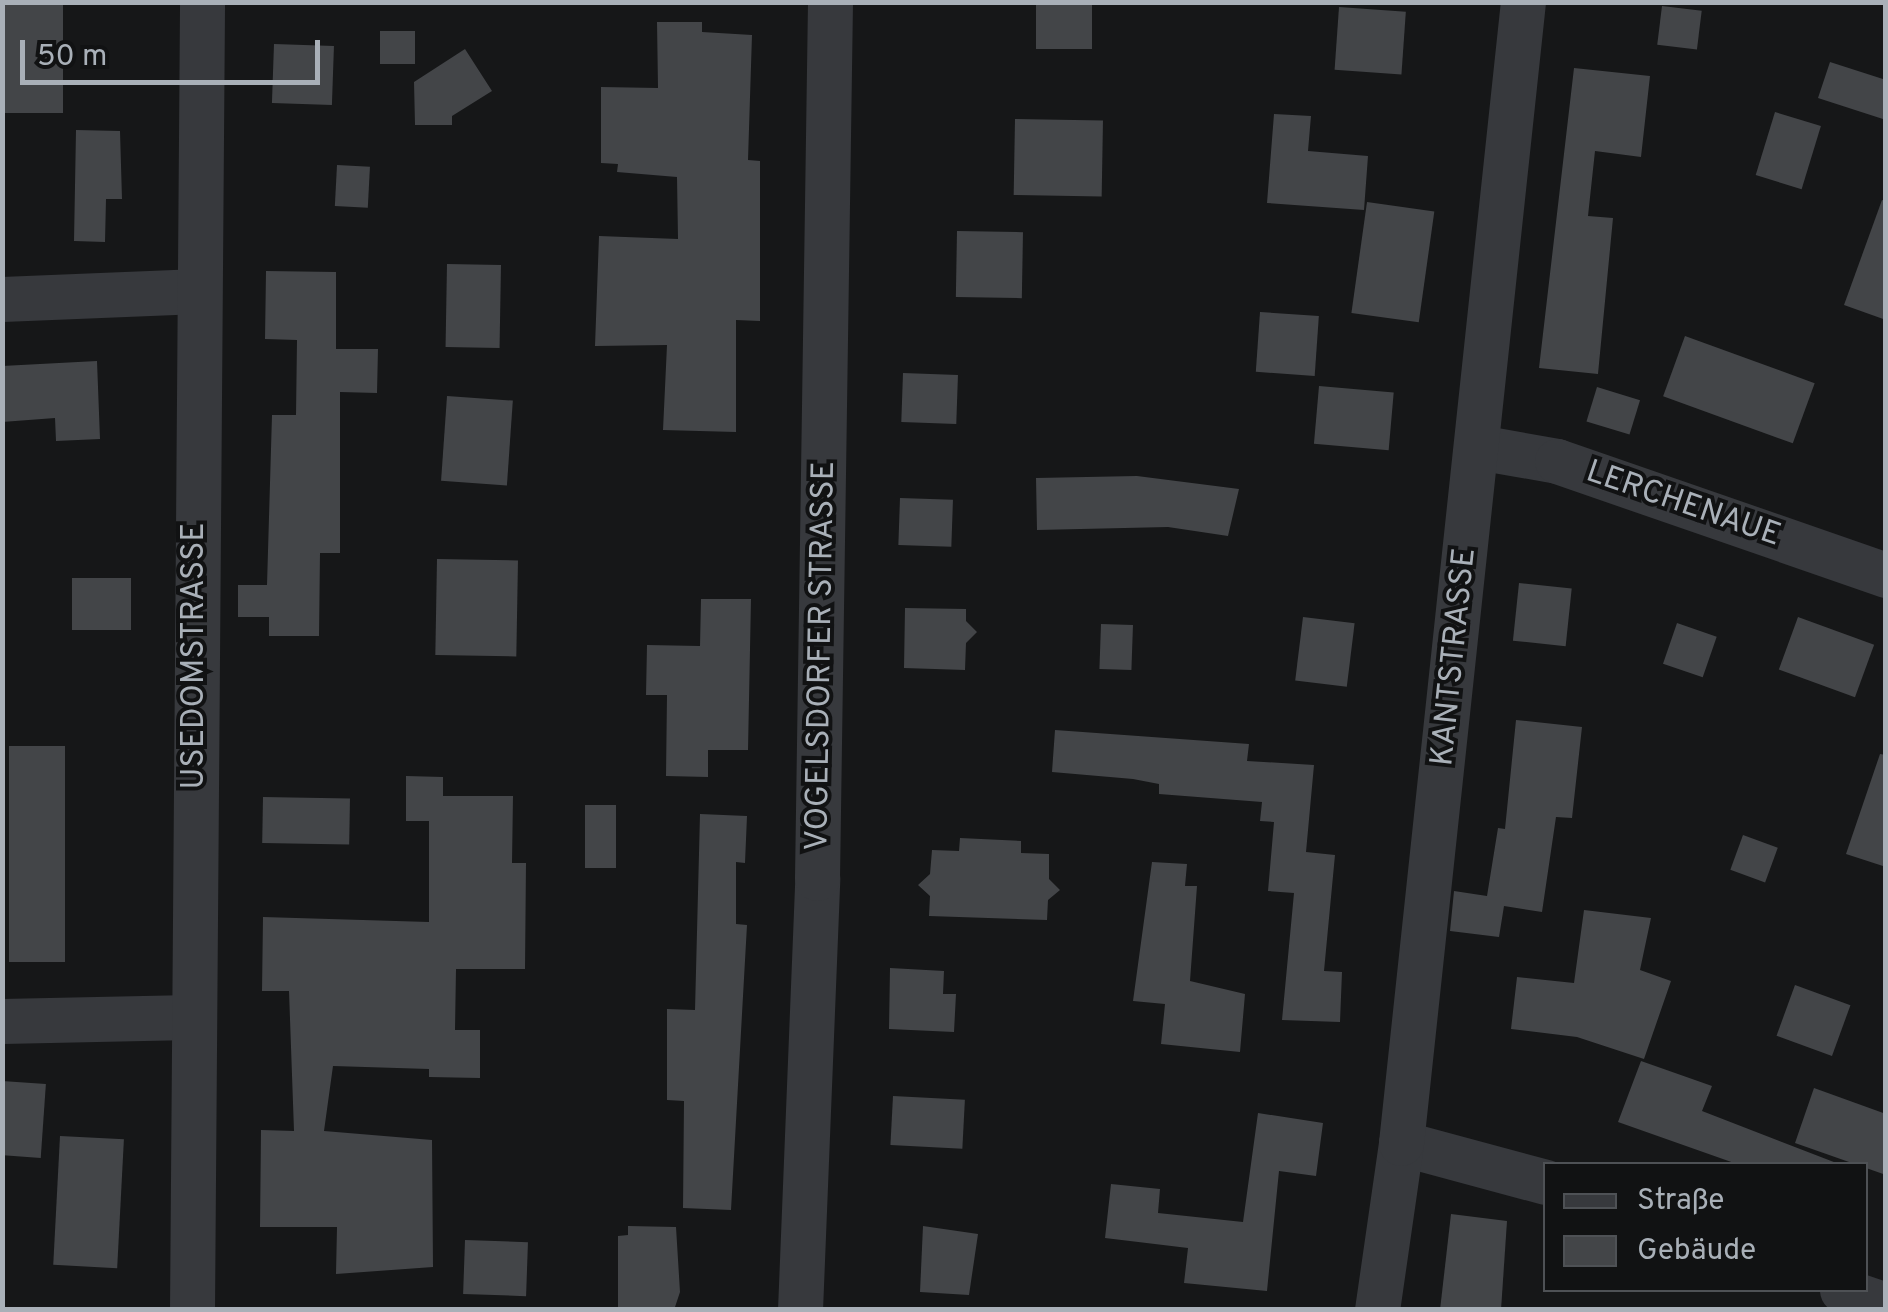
<!DOCTYPE html>
<meta charset="utf-8">
<style>
body{margin:0}
#map{position:relative;width:1888px;height:1312px;overflow:hidden;background:#161718;font-family:Overpass,sans-serif}
div>[style]{position:absolute}
.building>*{inset:0;background:#434548;transform-origin:0 0}
.street>*{height:45px;margin:-22.5px;padding:0 22.5px;transform-origin:22.5px;border-radius:22.5px;background:#37393d}
span{translate:-50% -50%;white-space:nowrap;text-align:center;line-height:1.15;-webkit-text-stroke:8px #111213;paint-order:stroke}
.street-label{font-size:32px;color:#a9b0b8}
.frame{position:absolute;inset:0;border:5px solid #a9b0b8;pointer-events:none}
.legend{position:absolute;left:1543px;top:1162px;width:325px;height:130px;box-sizing:border-box;background:#111213;border:2px solid #4e5155;margin:0;padding:12px 18px;list-style:none;font-size:30px;color:#a9b0b8}
.legend li{display:flex;align-items:center;gap:20px;height:50px}
.legend b{width:50px;border:2px solid #4e5155}
.scale{position:absolute;left:20px;top:40px;width:300px;height:45px;box-sizing:border-box;border:5px solid #a9b0b8;border-top:0;padding-left:12px;font-size:30px;line-height:35px;white-space:nowrap;color:#a9b0b8;-webkit-text-stroke:8px #111213;paint-order:stroke}
</style>
<div id="map">
<div class="building">
<i style="left:2px;top:2px;width:61px;height:111px"></i>
<i style="left:1036px;top:2px;width:56px;height:47px"></i>
<i style="left:1662px;top:6px;width:40px;height:39px;rotate:7deg"></i>
<i style="left:1339px;top:7px;width:67px;height:63px;rotate:4deg"></i>
<i style="clip-path:polygon(657px 22px,702px 22px,702px 32px,752px 35px,748px 160px,760px 161px,760px 321px,736px 320px,736px 432px,663px 430px,667px 345px,595px 346px,599px 236px,678px 239px,677px 177px,617px 172px,618px 164px,601px 163px,601px 87px,658px 88px)"></i>
<i style="left:380px;top:31px;width:35px;height:33px"></i>
<i style="left:274px;top:44px;width:60px;height:59px;rotate:2deg"></i>
<i style="clip-path:polygon(465px 49px,492px 91px,452px 116px,452px 125px,415px 125px,414px 82px)"></i>
<i style="clip-path:polygon(1830px 62px,1886px 80px,1886px 120px,1818px 98px)"></i>
<i style="clip-path:polygon(1574px 68px,1650px 76px,1641px 157px,1595px 151px,1588px 216px,1613px 218px,1598px 374px,1539px 368px)"></i>
<i style="left:1775px;top:112px;width:48px;height:66px;rotate:17deg"></i>
<i style="clip-path:polygon(1274px 114px,1311px 116px,1308px 151px,1368px 156px,1364px 210px,1267px 203px)"></i>
<i style="left:1015px;top:119px;width:88px;height:76px;rotate:1deg"></i>
<i style="clip-path:polygon(76px 130px,120px 131px,122px 199px,106px 199px,105px 242px,74px 241px)"></i>
<i style="left:337px;top:165px;width:33px;height:41px;rotate:3deg"></i>
<i style="clip-path:polygon(1882px 200px,1886px 201px,1886px 320px,1844px 305px)"></i>
<i style="left:1367px;top:202px;width:68px;height:112px;rotate:8deg"></i>
<i style="left:957px;top:231px;width:66px;height:66px;rotate:1deg"></i>
<i style="left:447px;top:264px;width:54px;height:83px;rotate:1deg"></i>
<i style="clip-path:polygon(266px 271px,336px 272px,336px 349px,378px 349px,377px 393px,340px 392px,340px 553px,320px 553px,319px 636px,269px 636px,269px 617px,238px 617px,238px 585px,267px 585px,272px 415px,296px 415px,297px 340px,265px 339px)"></i>
<i style="left:1260px;top:312px;width:59px;height:60px;rotate:4deg"></i>
<i style="left:1685px;top:336px;width:138px;height:64px;rotate:20deg"></i>
<i style="clip-path:polygon(97px 361px,100px 439px,56px 441px,55px 418px,2px 422px,2px 366px)"></i>
<i style="left:903px;top:373px;width:55px;height:49px;rotate:2deg"></i>
<i style="left:1319px;top:386px;width:75px;height:58px;rotate:5deg"></i>
<i style="left:1597px;top:387px;width:45px;height:36px;rotate:17deg"></i>
<i style="left:447px;top:396px;width:66px;height:85px;rotate:4deg"></i>
<i style="clip-path:polygon(1137px 476px,1239px 489px,1228px 536px,1168px 527px,1037px 530px,1036px 478px)"></i>
<i style="left:900px;top:498px;width:53px;height:47px;rotate:2deg"></i>
<i style="left:437px;top:559px;width:81px;height:96px;rotate:1deg"></i>
<i style="left:72px;top:578px;width:59px;height:52px"></i>
<i style="left:1519px;top:583px;width:53px;height:58px;rotate:6deg"></i>
<i style="clip-path:polygon(701px 599px,751px 599px,748px 750px,708px 750px,708px 777px,666px 776px,667px 695px,646px 695px,647px 645px,700px 646px)"></i>
<i style="clip-path:polygon(905px 608px,966px 609px,966px 621px,977px 632px,966px 643px,965px 670px,904px 668px)"></i>
<i style="left:1303px;top:617px;width:52px;height:64px;rotate:7deg"></i>
<i style="left:1798px;top:617px;width:81px;height:56px;rotate:20deg"></i>
<i style="left:1677px;top:623px;width:42px;height:43px;rotate:19deg"></i>
<i style="left:1101px;top:624px;width:32px;height:45px;rotate:2deg"></i>
<i style="clip-path:polygon(1516px 720px,1582px 727px,1572px 818px,1556px 817px,1542px 912px,1504px 906px,1499px 937px,1450px 931px,1454px 891px,1487px 896px,1498px 828px,1505px 829px)"></i>
<i style="clip-path:polygon(1055px 730px,1249px 744px,1247px 761px,1314px 765px,1306px 852px,1335px 855px,1324px 971px,1342px 972px,1340px 1022px,1282px 1020px,1294px 893px,1268px 891px,1274px 822px,1260px 821px,1262px 802px,1159px 794px,1159px 784px,1133px 779px,1052px 772px)"></i>
<i style="left:9px;top:746px;width:56px;height:216px"></i>
<i style="clip-path:polygon(1880px 754px,1886px 755px,1886px 867px,1846px 854px)"></i>
<i style="clip-path:polygon(406px 776px,443px 777px,443px 796px,513px 796px,512px 863px,526px 863px,525px 969px,456px 969px,455px 1030px,480px 1030px,480px 1078px,429px 1077px,429px 1069px,333px 1066px,324px 1131px,432px 1140px,433px 1267px,336px 1274px,337px 1227px,260px 1227px,261px 1130px,294px 1131px,289px 991px,262px 991px,263px 917px,429px 922px,429px 821px,406px 821px)"></i>
<i style="left:263px;top:797px;width:87px;height:46px;rotate:1deg"></i>
<i style="left:585px;top:805px;width:31px;height:63px"></i>
<i style="clip-path:polygon(700px 814px,747px 816px,745px 863px,736px 862px,736px 924px,747px 925px,731px 1210px,683px 1208px,684px 1101px,667px 1100px,667px 1009px,695px 1010px)"></i>
<i style="left:1743px;top:835px;width:37px;height:37px;rotate:20deg"></i>
<i style="clip-path:polygon(960px 838px,1021px 841px,1021px 853px,1049px 854px,1049px 879px,1060px 890px,1048px 900px,1047px 920px,929px 916px,930px 896px,918px 885px,930px 874px,932px 850px,959px 851px)"></i>
<i style="clip-path:polygon(1152px 862px,1187px 864px,1185px 886px,1197px 886px,1190px 981px,1245px 994px,1240px 1052px,1161px 1044px,1165px 1004px,1133px 1001px)"></i>
<i style="clip-path:polygon(1584px 910px,1651px 918px,1640px 970px,1671px 981px,1644px 1059px,1577px 1037px,1511px 1029px,1517px 977px,1574px 983px)"></i>
<i style="clip-path:polygon(890px 968px,944px 971px,943px 994px,956px 994px,954px 1032px,889px 1029px)"></i>
<i style="left:1795px;top:985px;width:59px;height:54px;rotate:20deg"></i>
<i style="clip-path:polygon(1641px 1061px,1712px 1086px,1702px 1111px,1839px 1164px,1737px 1164px,1618px 1122px)"></i>
<i style="left:2px;top:1081px;width:44px;height:74px;rotate:4deg"></i>
<i style="clip-path:polygon(1814px 1088px,1886px 1114px,1886px 1175px,1795px 1143px)"></i>
<i style="left:893px;top:1096px;width:72px;height:49px;rotate:3deg"></i>
<i style="clip-path:polygon(1258px 1113px,1323px 1123px,1316px 1176px,1279px 1171px,1267px 1291px,1184px 1283px,1188px 1248px,1105px 1238px,1111px 1184px,1160px 1189px,1158px 1213px,1243px 1222px)"></i>
<i style="left:60px;top:1136px;width:64px;height:129px;rotate:3deg"></i>
<i style="clip-path:polygon(1451px 1214px,1507px 1221px,1501px 1310px,1440px 1310px)"></i>
<i style="clip-path:polygon(628px 1226px,676px 1227px,680px 1292px,674px 1310px,618px 1310px,618px 1236px,628px 1235px)"></i>
<i style="clip-path:polygon(923px 1226px,978px 1234px,969px 1295px,920px 1292px)"></i>
<i style="left:465px;top:1240px;width:63px;height:54px;rotate:2deg"></i>
</div>
<div class="street">
<i style="left:2px;top:299px;width:197px;rotate:-2.3deg"></i>
<i style="left:1478px;top:447px;width:80px;rotate:10deg"></i>
<i style="left:1557px;top:461px;width:348px;rotate:19.1deg"></i>
<i style="left:2px;top:1021px;width:189px;rotate:-1.2deg"></i>
<i style="left:1401px;top:1143px;width:150px;rotate:15.1deg"></i>
<i style="left:1842px;top:1290px;width:46px;rotate:18.8deg"></i>
<i style="left:192px;top:1310px;width:1308px;rotate:-89.56deg"></i>
<i style="left:800px;top:1310px;width:432px;rotate:-87.7deg"></i>
<i style="left:817px;top:878px;width:876px;rotate:-89.15deg"></i>
<i style="left:1377px;top:1310px;width:169px;rotate:-81.8deg"></i>
<i style="left:1401px;top:1143px;width:1148px;rotate:-83.9deg"></i>
</div>
<div class="street-label">
<span style="left:1683px;top:505px;rotate:19deg">LERCHENAUE</span>
<span style="left:195px;top:656px;rotate:-90deg">USEDOMSTRASSE</span>
<span style="left:822px;top:656px;rotate:-89deg">VOGELSDORFER STRASSE</span>
<span style="left:1455px;top:657px;rotate:-84deg">KANTSTRASSE</span>
</div>
<div class="frame"></div>
<ul class="legend">
<li><b style="height:12px;background:#37393d"></b>Straße</li>
<li><b style="height:28px;background:#434548"></b>Gebäude</li>
</ul>
<div class="scale">50 m</div>
</div>
